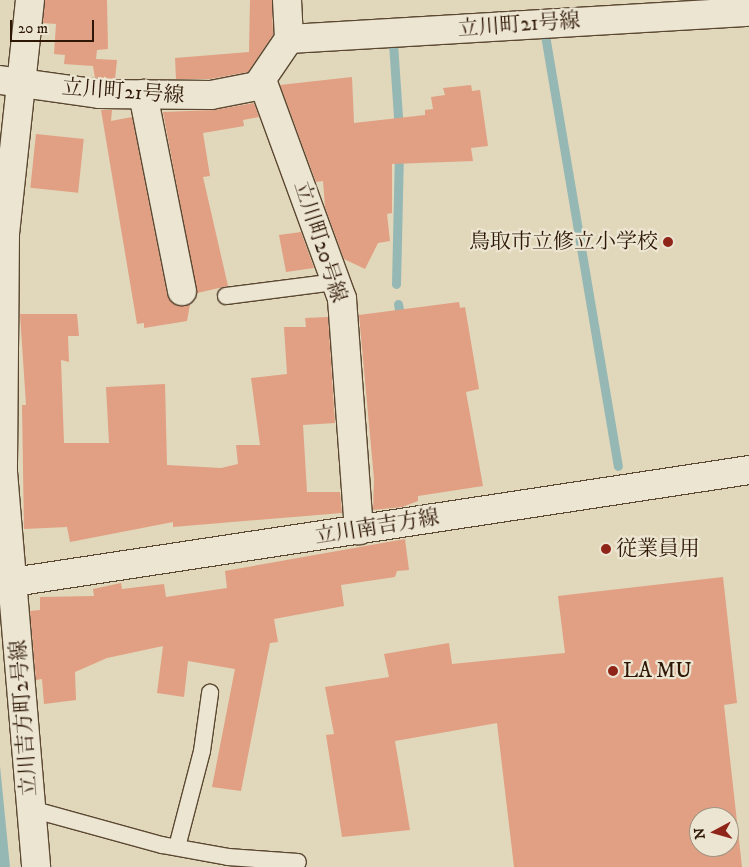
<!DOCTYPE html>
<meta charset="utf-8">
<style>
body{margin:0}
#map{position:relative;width:749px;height:867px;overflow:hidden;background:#e1d7ba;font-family:"IM FELL DW Pica","Noto Serif JP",serif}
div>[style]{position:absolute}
.water>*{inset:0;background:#95b8b5}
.stream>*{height:9px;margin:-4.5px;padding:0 4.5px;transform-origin:4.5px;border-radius:4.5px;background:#95b8b5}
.building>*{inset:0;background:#e19f83;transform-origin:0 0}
.roads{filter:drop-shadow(1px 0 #5b4832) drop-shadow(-1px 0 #5b4832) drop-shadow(0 1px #5b4832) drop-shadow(0 -1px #5b4832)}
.service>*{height:16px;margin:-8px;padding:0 8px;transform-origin:8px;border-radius:8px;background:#ece5d2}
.minor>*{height:28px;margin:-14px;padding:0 14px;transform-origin:14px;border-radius:14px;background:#ece5d2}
.tertiary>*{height:28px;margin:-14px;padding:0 14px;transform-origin:14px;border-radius:14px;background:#ece5d2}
.dots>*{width:14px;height:14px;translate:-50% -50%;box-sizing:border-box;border:2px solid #ece5d2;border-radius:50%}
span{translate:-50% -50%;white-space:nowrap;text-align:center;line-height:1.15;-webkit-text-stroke:4.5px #ece5d2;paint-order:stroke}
.street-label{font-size:21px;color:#2e1805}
.poi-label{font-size:21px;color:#2e1805}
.right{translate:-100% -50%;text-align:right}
.left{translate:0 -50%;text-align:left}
.north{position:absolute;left:689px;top:807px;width:50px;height:50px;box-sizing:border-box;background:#ece5d2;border:1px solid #a09380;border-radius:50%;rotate:264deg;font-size:14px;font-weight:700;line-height:20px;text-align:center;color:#2e1805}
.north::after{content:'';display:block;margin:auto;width:18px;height:22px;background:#8f2418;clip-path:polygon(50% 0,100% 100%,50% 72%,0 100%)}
.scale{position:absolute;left:10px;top:20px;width:84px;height:22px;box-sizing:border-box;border:2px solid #2e1805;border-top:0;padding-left:6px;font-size:15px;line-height:18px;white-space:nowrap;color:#2e1805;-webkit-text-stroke:4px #ece5d2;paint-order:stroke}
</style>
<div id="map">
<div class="water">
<i style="clip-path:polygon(0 766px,10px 867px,0 867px)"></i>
</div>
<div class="stream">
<i style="left:545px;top:35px;width:437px;rotate:80.4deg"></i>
<i style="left:393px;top:43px;width:87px;rotate:86.1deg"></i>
<i style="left:396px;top:284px;width:131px;rotate:-88.7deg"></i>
<i style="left:398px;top:304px;width:17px;rotate:80deg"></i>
</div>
<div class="building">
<i style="clip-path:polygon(45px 0,107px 0,108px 49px,97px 50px,96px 59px,117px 60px,115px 79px,95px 78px,93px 66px,64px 64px,65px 55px,54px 54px,56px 24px,43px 23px)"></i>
<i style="clip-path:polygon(250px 0,272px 0,273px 35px,248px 72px,210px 79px,176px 79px,175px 58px,249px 52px)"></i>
<i style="clip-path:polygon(352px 77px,354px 123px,425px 115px,425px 110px,433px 109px,431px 97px,445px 95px,443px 88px,471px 85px,472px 91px,480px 90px,488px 146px,471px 148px,473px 161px,392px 164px,392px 213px,387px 214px,390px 241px,378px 243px,365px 269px,344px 259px,325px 207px,323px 181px,316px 182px,280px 85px)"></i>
<i style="clip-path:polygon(254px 103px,259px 117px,243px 120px,244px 126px,203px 133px,210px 176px,203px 177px,228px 286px,197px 293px,163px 112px,214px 110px)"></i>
<i style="clip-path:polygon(101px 110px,112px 110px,111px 121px,132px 117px,167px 294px,177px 306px,190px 304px,187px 321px,144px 328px,144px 323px,137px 324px)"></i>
<i style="left:36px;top:134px;width:48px;height:54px;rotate:6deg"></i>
<i style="clip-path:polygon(301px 232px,314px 268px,286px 272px,279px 235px)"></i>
<i style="clip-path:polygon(459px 302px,460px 308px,465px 307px,479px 389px,466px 392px,483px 486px,418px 496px,418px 501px,402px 507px,373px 510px,374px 479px,359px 315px)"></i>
<i style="clip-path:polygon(20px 314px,77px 314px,79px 336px,68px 336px,69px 362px,61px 360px,64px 443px,109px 443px,106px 387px,165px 384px,167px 465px,221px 468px,238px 464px,236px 445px,260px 445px,251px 378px,287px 374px,284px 327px,306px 327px,305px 318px,328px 317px,335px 423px,303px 425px,307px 492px,340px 492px,342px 513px,173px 527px,173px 522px,70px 542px,67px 527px,24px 529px,22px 405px,26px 405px)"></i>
<i style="clip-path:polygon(405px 539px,409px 570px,397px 571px,395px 577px,341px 585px,344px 606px,274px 619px,278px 642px,270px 643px,241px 791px,212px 787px,235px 669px,188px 661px,184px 697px,157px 693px,163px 646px,107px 658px,75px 672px,76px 700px,44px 704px,42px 679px,36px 680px,30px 611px,40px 610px,40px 597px,94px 596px,93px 589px,121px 583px,122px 589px,164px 584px,166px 597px,227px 588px,225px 571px)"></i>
<i style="clip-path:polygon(evenodd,723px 577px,737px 703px,724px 705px,742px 867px,514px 867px,497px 723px,395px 741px,410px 830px,342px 837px,326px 735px,334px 734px,325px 687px,389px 677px,384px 654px,449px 643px,452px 664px,565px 653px,558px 596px,723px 577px,699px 817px,729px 817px,729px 847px,699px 847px,699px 817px)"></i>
</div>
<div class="roads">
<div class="service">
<i style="left:226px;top:296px;width:111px;rotate:-7.3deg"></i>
<i style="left:31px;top:809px;width:136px;rotate:15.4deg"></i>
<i style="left:162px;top:845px;width:67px;rotate:10.3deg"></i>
<i style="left:228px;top:857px;width:70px;rotate:4.1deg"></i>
<i style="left:177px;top:847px;width:99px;rotate:-75.4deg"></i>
<i style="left:202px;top:751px;width:59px;rotate:-82.1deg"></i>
</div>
<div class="minor">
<i style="left:30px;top:0;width:235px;rotate:96.1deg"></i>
<i style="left:5px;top:234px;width:238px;rotate:90.5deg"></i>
<i style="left:3px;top:472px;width:396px;rotate:85.2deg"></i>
<i style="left:287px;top:0;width:39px;rotate:87deg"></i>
<i style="left:289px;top:39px;width:461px;rotate:-3.4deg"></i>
<i style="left:0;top:80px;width:100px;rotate:8deg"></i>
<i style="left:99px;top:94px;width:112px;rotate:0.5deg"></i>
<i style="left:211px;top:95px;width:47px;rotate:-11.1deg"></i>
<i style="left:257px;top:86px;width:57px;rotate:-55.8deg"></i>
<i style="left:262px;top:80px;width:233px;rotate:69.9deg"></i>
<i style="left:342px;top:299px;width:232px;rotate:85.8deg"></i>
<i style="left:143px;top:94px;width:201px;rotate:78.8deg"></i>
</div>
<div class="tertiary">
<i style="left:0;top:584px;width:758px;rotate:-8.65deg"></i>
</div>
</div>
<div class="dots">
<i style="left:668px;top:242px;background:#8f2418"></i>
<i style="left:606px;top:549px;background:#8f2418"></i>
<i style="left:613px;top:671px;background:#8f2418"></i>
</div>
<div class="street-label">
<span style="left:519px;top:25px;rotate:-4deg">立川町21号線</span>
<span style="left:123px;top:92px;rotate:4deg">立川町21号線</span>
<span style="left:320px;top:242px;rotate:72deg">立川町20号線</span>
<span style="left:377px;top:527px;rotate:-9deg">立川南吉方線</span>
<span style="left:24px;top:718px;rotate:-94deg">立川吉方町2号線</span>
</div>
<div class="poi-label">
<span class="right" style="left:658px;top:242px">鳥取市立修立小学校</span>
<span class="left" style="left:616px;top:549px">従業員用</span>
<span class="left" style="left:623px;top:671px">LA MU</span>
</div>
<div class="north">N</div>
<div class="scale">20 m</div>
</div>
